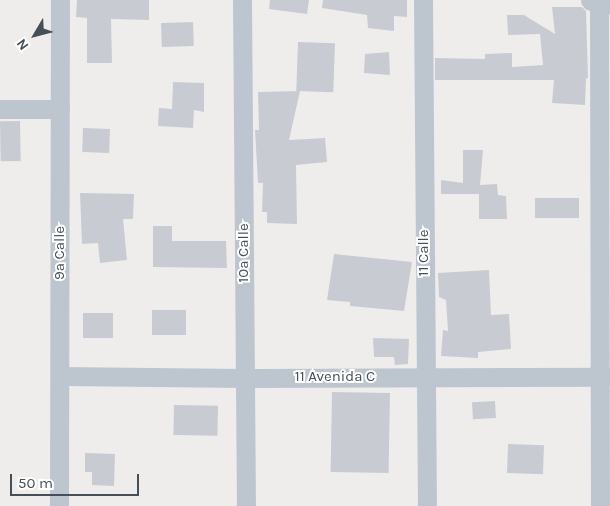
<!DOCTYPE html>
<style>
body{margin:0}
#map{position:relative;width:610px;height:506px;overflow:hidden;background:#efedec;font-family:Karla,sans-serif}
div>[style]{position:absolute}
.building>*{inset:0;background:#c9cbd2;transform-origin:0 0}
.minor>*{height:19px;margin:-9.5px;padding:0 9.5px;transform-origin:9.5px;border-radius:9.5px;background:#bdc6cf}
.tertiary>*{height:22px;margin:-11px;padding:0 11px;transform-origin:11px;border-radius:11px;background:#bdc6cf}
span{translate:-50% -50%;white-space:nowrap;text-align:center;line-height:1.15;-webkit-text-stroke:4px #fff;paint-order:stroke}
.street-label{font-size:15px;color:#454f59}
.north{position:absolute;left:10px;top:10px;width:50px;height:50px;-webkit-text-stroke:4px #fff;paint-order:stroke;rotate:233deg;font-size:14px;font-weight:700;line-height:20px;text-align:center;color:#454f59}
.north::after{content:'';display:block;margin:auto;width:18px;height:22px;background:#454f59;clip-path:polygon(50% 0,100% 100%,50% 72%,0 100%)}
.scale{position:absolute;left:10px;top:474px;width:129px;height:22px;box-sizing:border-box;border:2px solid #454f59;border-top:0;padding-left:6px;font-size:15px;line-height:18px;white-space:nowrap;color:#454f59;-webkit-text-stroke:4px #fff;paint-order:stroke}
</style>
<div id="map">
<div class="building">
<i style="clip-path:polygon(77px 0,149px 0,149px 20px,111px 19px,112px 63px,87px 63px,87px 18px,76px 17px)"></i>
<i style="clip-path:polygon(270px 0,309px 0,307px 14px,269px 9px)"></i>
<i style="clip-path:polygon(323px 0,407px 0,407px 17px,394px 16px,394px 31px,368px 28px,367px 15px,322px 8px)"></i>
<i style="clip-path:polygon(552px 7px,582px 7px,586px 11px,588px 78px,586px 78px,585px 105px,552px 103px,554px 80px,435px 80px,435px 58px,485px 59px,485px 54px,512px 53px,512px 67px,543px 65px,540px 34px,508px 35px,507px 15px,524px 15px,555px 34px)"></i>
<i style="left:193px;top:22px;width:24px;height:32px;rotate:88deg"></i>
<i style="left:298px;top:42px;width:37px;height:49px;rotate:2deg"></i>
<i style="clip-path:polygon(389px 52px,390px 75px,364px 73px,365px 54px)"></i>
<i style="clip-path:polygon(173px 82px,204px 83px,204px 112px,194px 110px,193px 128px,158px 126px,159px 108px,172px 109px)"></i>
<i style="clip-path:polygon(300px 91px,289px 140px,325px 138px,327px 162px,296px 165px,297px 224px,267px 223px,267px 212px,262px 212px,263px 183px,258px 183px,255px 130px,259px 130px,258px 92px)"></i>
<i style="left:20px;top:121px;width:40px;height:20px;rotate:89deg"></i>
<i style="left:83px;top:128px;width:27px;height:24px;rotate:2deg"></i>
<i style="clip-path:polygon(463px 150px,483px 150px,480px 185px,497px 184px,498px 195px,506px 196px,507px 219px,479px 219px,479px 194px,441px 194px,441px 180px,463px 183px)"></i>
<i style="clip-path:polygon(80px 193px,134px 194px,133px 219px,123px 219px,127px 260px,100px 263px,98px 243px,82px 244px)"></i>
<i style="left:579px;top:198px;width:20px;height:44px;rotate:90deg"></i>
<i style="clip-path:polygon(153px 226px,172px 226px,172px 241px,226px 241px,227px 268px,153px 267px)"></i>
<i style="clip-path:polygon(334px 254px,412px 262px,404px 311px,350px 306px,350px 302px,327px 300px)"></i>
<i style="clip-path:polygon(489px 270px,491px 315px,509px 314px,511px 349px,478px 352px,478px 358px,441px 356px,443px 330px,448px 331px,446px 300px,439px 297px,438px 273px)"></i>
<i style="left:152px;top:310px;width:34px;height:25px"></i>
<i style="left:83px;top:313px;width:30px;height:25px"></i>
<i style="clip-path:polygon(373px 338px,409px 339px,408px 364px,395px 365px,394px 357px,374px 357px)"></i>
<i style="left:332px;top:392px;width:58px;height:80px;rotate:1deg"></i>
<i style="left:495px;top:401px;width:17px;height:23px;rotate:87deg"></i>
<i style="left:174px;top:405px;width:44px;height:30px;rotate:1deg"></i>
<i style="left:508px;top:444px;width:36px;height:29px;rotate:2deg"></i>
<i style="clip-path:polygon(85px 453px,115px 454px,114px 486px,92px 485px,92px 472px,85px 472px)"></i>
</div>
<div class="minor">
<i style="left:242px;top:0;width:506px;rotate:89.55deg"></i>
<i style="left:423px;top:0;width:506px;rotate:89.55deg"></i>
<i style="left:599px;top:0;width:506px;rotate:89.89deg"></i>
<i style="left:0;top:109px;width:60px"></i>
<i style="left:60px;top:376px;width:185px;rotate:0.6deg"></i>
<i style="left:245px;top:378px;width:365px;rotate:-0.2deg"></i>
<i style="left:59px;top:506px;width:506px;rotate:-89.89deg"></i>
</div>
<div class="tertiary">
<i style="left:592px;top:0;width:18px;rotate:9deg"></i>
</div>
<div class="street-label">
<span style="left:60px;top:253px;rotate:-90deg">9a Calle</span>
<span style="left:244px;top:253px;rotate:-90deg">10a Calle</span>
<span style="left:424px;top:253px;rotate:-90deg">11 Calle</span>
<span style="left:335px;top:377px">11 Avenida C</span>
</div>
<div class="north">N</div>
<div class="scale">50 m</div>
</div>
